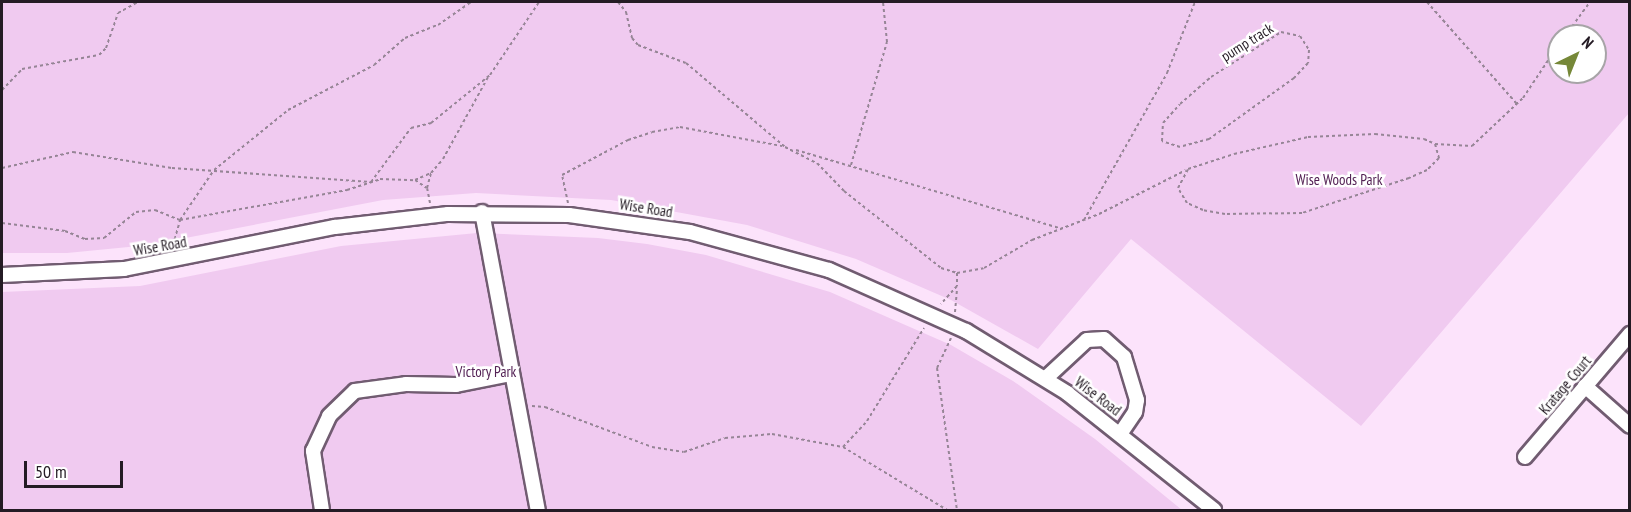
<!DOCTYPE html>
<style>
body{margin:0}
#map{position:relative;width:1631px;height:512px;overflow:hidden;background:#fce3fb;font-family:"PT Sans Narrow",sans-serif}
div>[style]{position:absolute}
.green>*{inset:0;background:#f0caf0}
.path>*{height:2px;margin-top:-1px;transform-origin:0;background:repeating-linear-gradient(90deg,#968596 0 3px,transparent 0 6px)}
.roads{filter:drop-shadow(2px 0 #715c71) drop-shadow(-2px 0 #715c71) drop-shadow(0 2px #715c71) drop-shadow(0 -2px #715c71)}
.minor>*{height:14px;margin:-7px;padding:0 7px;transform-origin:7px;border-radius:7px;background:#fff}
span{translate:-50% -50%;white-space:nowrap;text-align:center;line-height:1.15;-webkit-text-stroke:5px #fff;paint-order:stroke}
.street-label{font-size:15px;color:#241b24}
.park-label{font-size:15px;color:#542255}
.frame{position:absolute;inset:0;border:3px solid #241b24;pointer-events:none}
.north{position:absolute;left:1547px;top:24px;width:60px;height:60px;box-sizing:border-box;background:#fff;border:2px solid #a7a4a7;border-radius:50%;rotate:43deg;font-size:16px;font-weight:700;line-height:24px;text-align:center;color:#241b24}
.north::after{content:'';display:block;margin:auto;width:21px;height:27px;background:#768838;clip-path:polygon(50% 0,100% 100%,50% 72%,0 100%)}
.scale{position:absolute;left:24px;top:461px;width:99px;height:27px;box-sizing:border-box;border:3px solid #241b24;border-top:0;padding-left:8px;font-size:18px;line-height:21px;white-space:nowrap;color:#241b24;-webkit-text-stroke:4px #fff;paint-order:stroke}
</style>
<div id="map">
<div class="green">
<i style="clip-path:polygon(evenodd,2px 2px,1629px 2px,1629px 113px,1361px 426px,1131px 239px,1038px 349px,951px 300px,856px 259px,747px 225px,611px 200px,476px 193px,383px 200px,149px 245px,67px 253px,2px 253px,2px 2px,1559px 36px,1595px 36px,1595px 72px,1559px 72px,1559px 36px)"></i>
<i style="clip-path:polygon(477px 233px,598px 238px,647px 244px,706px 255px,830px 292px,951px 345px,1013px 381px,1095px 439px,1182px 510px,2px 510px,2px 292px,140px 286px,341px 246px)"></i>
</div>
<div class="path">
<i style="left:618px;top:2px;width:13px;rotate:51deg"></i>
<i style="left:626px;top:12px;width:27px;rotate:77deg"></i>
<i style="left:632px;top:38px;width:9px;rotate:49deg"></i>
<i style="left:638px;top:45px;width:51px;rotate:20.6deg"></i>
<i style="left:686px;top:63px;width:130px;rotate:40.3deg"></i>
<i style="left:785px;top:147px;width:36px;rotate:27deg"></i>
<i style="left:817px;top:163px;width:39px;rotate:46deg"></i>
<i style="left:844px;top:191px;width:124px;rotate:38.4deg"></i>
<i style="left:941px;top:268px;width:17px;rotate:17deg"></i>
<i style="left:957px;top:273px;width:13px;rotate:90deg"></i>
<i style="left:957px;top:286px;width:24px;rotate:132deg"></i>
<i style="left:1427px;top:2px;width:136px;rotate:48.6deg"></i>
<i style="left:1281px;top:32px;width:19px;rotate:12deg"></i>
<i style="left:1300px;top:36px;width:17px;rotate:57deg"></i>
<i style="left:1309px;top:50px;width:13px;rotate:94deg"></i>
<i style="left:1308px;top:63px;width:21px;rotate:133deg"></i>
<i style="left:1294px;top:78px;width:105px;rotate:144.3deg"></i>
<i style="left:1209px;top:139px;width:30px;rotate:165deg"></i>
<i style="left:1180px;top:147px;width:19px;rotate:-162deg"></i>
<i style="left:1162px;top:141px;width:18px;rotate:-87deg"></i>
<i style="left:1163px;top:123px;width:25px;rotate:-48deg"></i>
<i style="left:1180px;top:104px;width:41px;rotate:-41.1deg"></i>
<i style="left:1211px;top:77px;width:83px;rotate:-32.7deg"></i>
<i style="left:1565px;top:36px;width:42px;rotate:-53.7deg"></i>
<i style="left:2px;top:90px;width:29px;rotate:-46deg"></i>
<i style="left:22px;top:69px;width:78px;rotate:-10.3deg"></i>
<i style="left:99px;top:55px;width:10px;rotate:-45deg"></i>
<i style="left:106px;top:48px;width:37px;rotate:-71deg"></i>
<i style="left:118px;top:13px;width:23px;rotate:-29deg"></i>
<i style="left:1375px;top:134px;width:49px;rotate:5.8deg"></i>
<i style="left:1424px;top:139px;width:12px;rotate:24deg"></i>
<i style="left:1435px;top:144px;width:15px;rotate:74deg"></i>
<i style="left:1439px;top:158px;width:17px;rotate:135deg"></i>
<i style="left:1427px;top:170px;width:20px;rotate:156deg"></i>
<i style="left:1409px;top:178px;width:113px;rotate:161.9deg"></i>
<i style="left:1302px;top:213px;width:77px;rotate:179.3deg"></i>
<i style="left:1225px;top:214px;width:22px;rotate:-170deg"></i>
<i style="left:1203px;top:210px;width:17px;rotate:-156deg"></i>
<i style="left:1187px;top:203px;width:17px;rotate:-121deg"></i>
<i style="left:1178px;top:188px;width:21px;rotate:-62deg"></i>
<i style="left:1188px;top:169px;width:48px;rotate:-18.1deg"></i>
<i style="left:1234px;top:154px;width:76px;rotate:-12.9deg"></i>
<i style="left:1308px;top:137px;width:67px;rotate:-2.6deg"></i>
<i style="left:1435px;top:144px;width:37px;rotate:3deg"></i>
<i style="left:1472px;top:146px;width:70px;rotate:-43.3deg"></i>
<i style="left:1523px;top:98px;width:65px;rotate:-56.3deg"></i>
<i style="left:796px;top:150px;width:277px;rotate:16.5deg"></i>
<i style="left:851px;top:165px;width:128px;rotate:-73.7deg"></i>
<i style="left:887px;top:42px;width:40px;rotate:-95.7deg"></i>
<i style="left:2px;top:168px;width:73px;rotate:-12.7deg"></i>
<i style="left:73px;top:152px;width:100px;rotate:9.2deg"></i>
<i style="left:172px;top:168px;width:199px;rotate:4deg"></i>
<i style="left:371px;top:182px;width:67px;rotate:-53.5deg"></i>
<i style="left:411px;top:128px;width:21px;rotate:-14deg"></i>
<i style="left:431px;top:123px;width:76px;rotate:-39.1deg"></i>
<i style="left:490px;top:75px;width:88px;rotate:-56.1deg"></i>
<i style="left:415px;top:180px;width:14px;rotate:34deg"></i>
<i style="left:430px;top:203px;width:15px;rotate:-101deg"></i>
<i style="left:427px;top:188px;width:16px;rotate:-75deg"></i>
<i style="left:568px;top:203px;width:29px;rotate:-102deg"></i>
<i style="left:562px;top:175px;width:75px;rotate:-27.9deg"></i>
<i style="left:628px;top:140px;width:25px;rotate:-18deg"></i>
<i style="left:652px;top:132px;width:28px;rotate:-10deg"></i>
<i style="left:680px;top:127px;width:104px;rotate:10.6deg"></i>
<i style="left:1084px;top:220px;width:169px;rotate:-60.5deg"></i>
<i style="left:1167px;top:73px;width:76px;rotate:-68.5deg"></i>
<i style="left:2px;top:223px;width:64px;rotate:7.2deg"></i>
<i style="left:65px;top:231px;width:22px;rotate:22deg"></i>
<i style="left:85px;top:239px;width:19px;rotate:-3deg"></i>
<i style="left:104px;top:238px;width:41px;rotate:-39.1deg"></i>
<i style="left:136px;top:212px;width:19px;rotate:-6deg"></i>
<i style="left:155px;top:210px;width:27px;rotate:22deg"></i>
<i style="left:180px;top:220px;width:170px;rotate:-10.2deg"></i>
<i style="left:347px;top:190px;width:35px;rotate:-18deg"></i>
<i style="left:380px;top:179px;width:35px;rotate:2deg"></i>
<i style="left:415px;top:180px;width:17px;rotate:-24deg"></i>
<i style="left:431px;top:173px;width:18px;rotate:-49deg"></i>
<i style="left:443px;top:159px;width:94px;rotate:-61.2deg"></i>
<i style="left:173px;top:245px;width:26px;rotate:-74deg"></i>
<i style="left:180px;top:220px;width:60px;rotate:-55.8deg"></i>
<i style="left:214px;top:170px;width:95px;rotate:-39deg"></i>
<i style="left:288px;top:110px;width:97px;rotate:-27.6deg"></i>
<i style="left:374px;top:65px;width:41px;rotate:-41.1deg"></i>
<i style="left:405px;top:38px;width:35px;rotate:-22deg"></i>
<i style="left:438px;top:25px;width:40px;rotate:-34.9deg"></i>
<i style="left:957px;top:273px;width:27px;rotate:-10deg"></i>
<i style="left:984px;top:268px;width:56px;rotate:-30.3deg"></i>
<i style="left:1032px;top:240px;width:72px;rotate:-21.2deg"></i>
<i style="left:1099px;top:214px;width:97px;rotate:-26.8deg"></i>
<i style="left:955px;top:312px;width:24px;rotate:-85deg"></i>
<i style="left:951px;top:338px;width:33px;rotate:115deg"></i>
<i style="left:937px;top:368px;width:143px;rotate:82deg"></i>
<i style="left:532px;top:406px;width:13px;rotate:4deg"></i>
<i style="left:545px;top:407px;width:114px;rotate:20.5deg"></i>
<i style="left:652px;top:447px;width:32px;rotate:9deg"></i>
<i style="left:684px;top:452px;width:43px;rotate:-18.9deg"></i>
<i style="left:725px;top:438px;width:47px;rotate:-4.9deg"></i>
<i style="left:772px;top:434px;width:72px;rotate:10.4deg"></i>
<i style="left:843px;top:447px;width:122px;rotate:31.2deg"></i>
<i style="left:843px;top:447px;width:35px;rotate:-47deg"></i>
<i style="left:867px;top:421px;width:109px;rotate:-58.5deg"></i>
</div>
<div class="roads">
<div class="minor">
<i style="left:482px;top:212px;width:303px;rotate:79.4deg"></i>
<i style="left:2px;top:275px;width:122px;rotate:-2.8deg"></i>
<i style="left:124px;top:269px;width:215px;rotate:-11.3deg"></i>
<i style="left:335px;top:227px;width:114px;rotate:-6.6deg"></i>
<i style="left:448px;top:214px;width:121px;rotate:0.5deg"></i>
<i style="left:569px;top:215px;width:122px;rotate:8deg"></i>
<i style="left:690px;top:232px;width:144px;rotate:15.3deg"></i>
<i style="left:829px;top:270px;width:150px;rotate:24deg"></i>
<i style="left:966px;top:331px;width:119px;rotate:31.5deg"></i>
<i style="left:1067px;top:393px;width:188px;rotate:38.5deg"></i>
<i style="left:1046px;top:378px;width:56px;rotate:-42.8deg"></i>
<i style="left:1087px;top:340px;width:17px;rotate:-3deg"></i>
<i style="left:1104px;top:339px;width:27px;rotate:42deg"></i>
<i style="left:1124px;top:357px;width:45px;rotate:73.2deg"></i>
<i style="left:1137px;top:400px;width:12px;rotate:99deg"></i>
<i style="left:1135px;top:412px;width:27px;rotate:124deg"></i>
<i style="left:1585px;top:386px;width:60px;rotate:41.6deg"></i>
<i style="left:1525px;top:457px;width:162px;rotate:-49.5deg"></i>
<i style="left:322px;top:510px;width:60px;rotate:-98.7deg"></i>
<i style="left:313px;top:451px;width:38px;rotate:-65deg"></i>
<i style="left:329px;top:416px;width:36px;rotate:-44deg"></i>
<i style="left:355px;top:391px;width:51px;rotate:-7.8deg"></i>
<i style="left:406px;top:384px;width:50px;rotate:1.1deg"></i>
<i style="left:456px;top:385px;width:55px;rotate:-11.5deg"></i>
</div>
</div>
<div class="street-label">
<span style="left:1247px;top:42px;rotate:-32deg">pump track</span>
<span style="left:646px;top:208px;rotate:9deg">Wise Road</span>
<span style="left:160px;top:246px;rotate:-10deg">Wise Road</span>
<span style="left:1565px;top:385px;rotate:-50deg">Kratage Court</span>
<span style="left:1098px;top:396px;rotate:37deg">Wise Road</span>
</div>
<div class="park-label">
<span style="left:1339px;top:180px">Wise Woods Park</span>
<span style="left:486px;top:372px">Victory Park</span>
</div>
<div class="frame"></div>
<div class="north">N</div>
<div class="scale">50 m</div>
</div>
